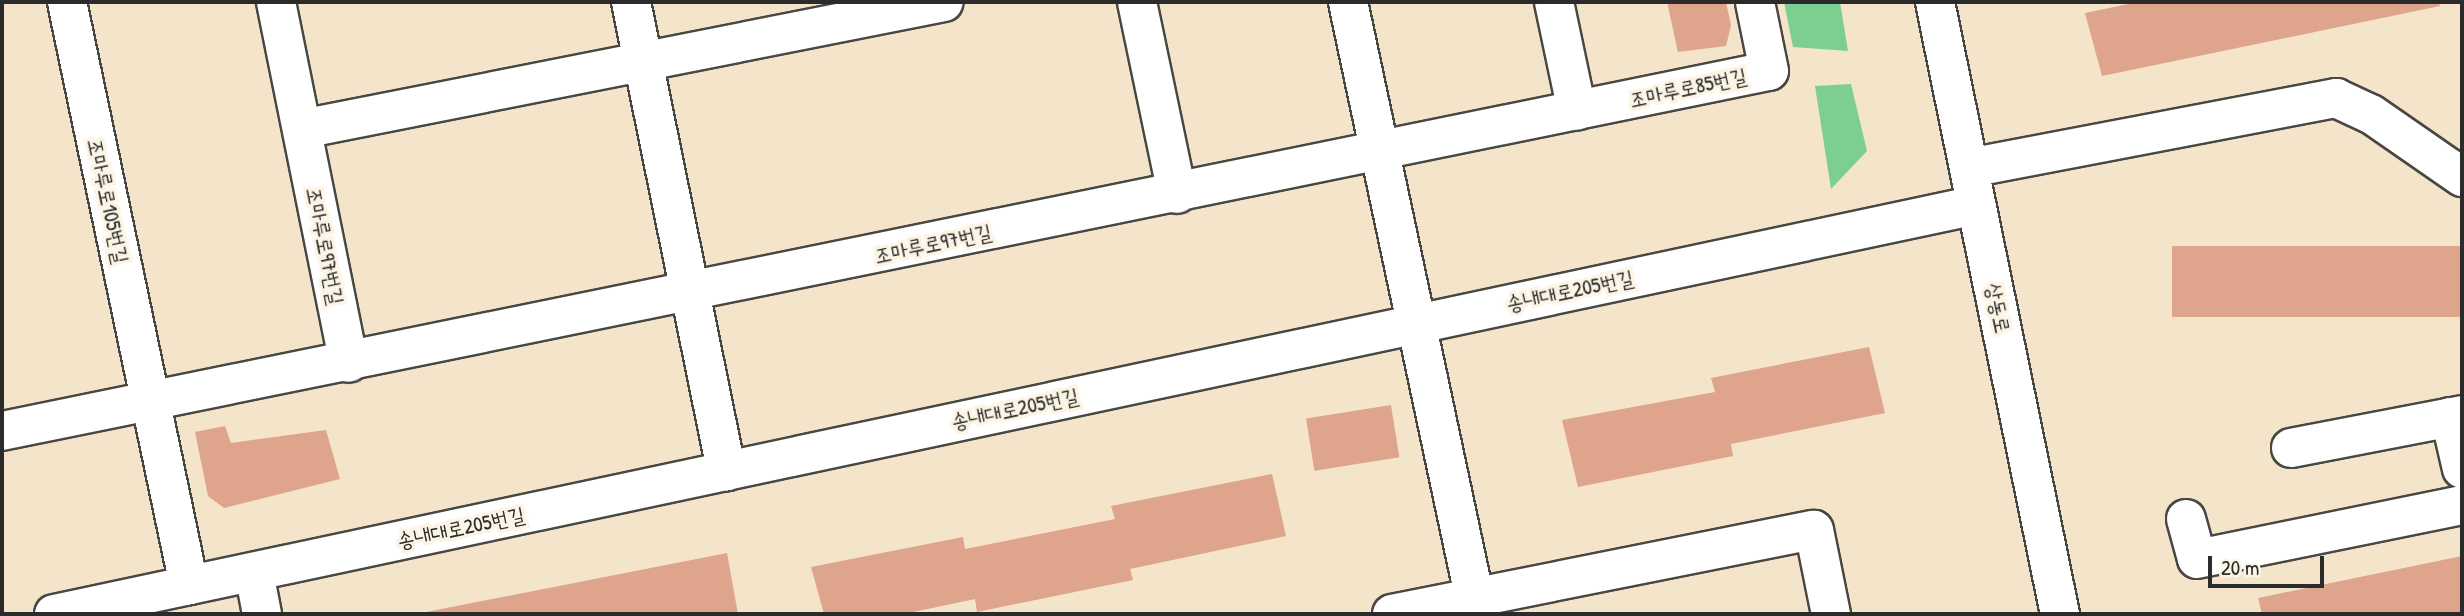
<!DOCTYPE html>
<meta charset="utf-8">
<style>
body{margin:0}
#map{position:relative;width:2464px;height:616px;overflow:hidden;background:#f4e4c9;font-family:"Patrick Hand","Poor Story",sans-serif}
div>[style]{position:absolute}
.green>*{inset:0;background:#7dcf90}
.building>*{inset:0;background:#dea48c;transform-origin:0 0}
.roads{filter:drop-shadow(2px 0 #494743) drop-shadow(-2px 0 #494743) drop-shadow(0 2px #494743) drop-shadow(0 -2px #494743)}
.minor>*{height:38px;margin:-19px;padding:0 19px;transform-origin:19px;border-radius:19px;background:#fff}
span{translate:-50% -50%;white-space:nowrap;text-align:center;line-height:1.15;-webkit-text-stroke:7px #fcf5e5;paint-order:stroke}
.street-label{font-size:21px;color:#2b2b2b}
.frame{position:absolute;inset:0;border:4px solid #2b2b2b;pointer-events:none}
.scale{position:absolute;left:2208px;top:556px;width:116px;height:32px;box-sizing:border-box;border:4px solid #2b2b2b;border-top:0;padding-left:9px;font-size:21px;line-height:24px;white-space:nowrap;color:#2b2b2b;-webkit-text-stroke:5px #fcf5e5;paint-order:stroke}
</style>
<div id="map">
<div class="green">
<i style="clip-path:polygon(1784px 2px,1840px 2px,1848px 51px,1793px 47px)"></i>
<i style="clip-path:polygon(1851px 84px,1867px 151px,1831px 189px,1815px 86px)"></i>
</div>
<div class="building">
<i style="clip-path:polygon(1667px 2px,1726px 2px,1731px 25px,1726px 46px,1678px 52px)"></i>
<i style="clip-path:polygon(2138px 2px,2439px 2px,2440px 6px,2102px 76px,2085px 13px)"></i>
<i style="left:2462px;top:246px;width:71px;height:290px;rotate:90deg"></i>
<i style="clip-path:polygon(1869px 347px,1885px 413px,1731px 444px,1733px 456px,1578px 487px,1562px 420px,1715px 392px,1711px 378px)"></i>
<i style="left:1391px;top:405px;width:53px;height:86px;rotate:81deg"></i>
<i style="clip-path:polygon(225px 426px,231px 443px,326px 430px,340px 479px,224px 508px,208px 496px,195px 432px)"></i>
<i style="clip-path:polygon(1272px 474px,1286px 536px,1130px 569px,1133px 580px,977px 612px,975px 599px,904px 614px,824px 614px,811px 567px,963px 537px,965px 549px,1115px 519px,1111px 506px)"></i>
<i style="clip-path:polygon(727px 553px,738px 614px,421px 614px,421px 613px)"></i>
<i style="clip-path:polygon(2462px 556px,2462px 614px,2262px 614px,2258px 598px)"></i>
</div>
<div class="roads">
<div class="minor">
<i style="left:67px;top:2px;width:596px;rotate:78.18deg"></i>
<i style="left:276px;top:2px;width:368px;rotate:78.6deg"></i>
<i style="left:631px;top:2px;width:479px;rotate:78.5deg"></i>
<i style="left:1137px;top:2px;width:196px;rotate:78.2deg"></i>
<i style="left:1348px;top:2px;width:626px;rotate:78.01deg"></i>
<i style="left:1554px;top:2px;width:111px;rotate:78.1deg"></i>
<i style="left:1935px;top:2px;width:625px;rotate:78.46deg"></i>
<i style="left:302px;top:129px;width:654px;rotate:-11.19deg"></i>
<i style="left:1969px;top:168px;width:374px;rotate:-10.8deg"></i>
<i style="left:2336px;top:98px;width:38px;rotate:25deg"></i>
<i style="left:2371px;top:114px;width:111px;rotate:34.7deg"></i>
<i style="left:2450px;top:417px;width:53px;rotate:77deg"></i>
<i style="left:2px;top:431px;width:1803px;rotate:-11.52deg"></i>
<i style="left:1769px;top:71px;width:70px;rotate:-101.5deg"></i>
<i style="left:2291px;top:448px;width:174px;rotate:-10.9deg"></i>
<i style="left:2186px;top:519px;width:41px;rotate:74.6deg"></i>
<i style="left:2197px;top:559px;width:270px;rotate:-11.5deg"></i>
<i style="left:254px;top:572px;width:43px;rotate:79.2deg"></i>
<i style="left:54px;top:614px;width:1965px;rotate:-12.01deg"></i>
<i style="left:1392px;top:614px;width:430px;rotate:-11.3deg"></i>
<i style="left:1814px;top:530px;width:86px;rotate:78.6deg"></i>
</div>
</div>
<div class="street-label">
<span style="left:1688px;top:88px;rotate:-12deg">조마루로85번길</span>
<span style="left:108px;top:201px;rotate:78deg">조마루로105번길</span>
<span style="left:933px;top:244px;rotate:-12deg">조마루로97번길</span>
<span style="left:325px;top:246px;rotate:79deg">조마루로97번길</span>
<span style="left:1570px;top:291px;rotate:-12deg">송내대로205번길</span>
<span style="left:1998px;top:308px;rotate:78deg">상동로</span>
<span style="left:1015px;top:409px;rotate:-12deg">송내대로205번길</span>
<span style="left:461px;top:528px;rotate:-12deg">송내대로205번길</span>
</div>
<div class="frame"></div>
<div class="scale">20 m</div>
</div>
